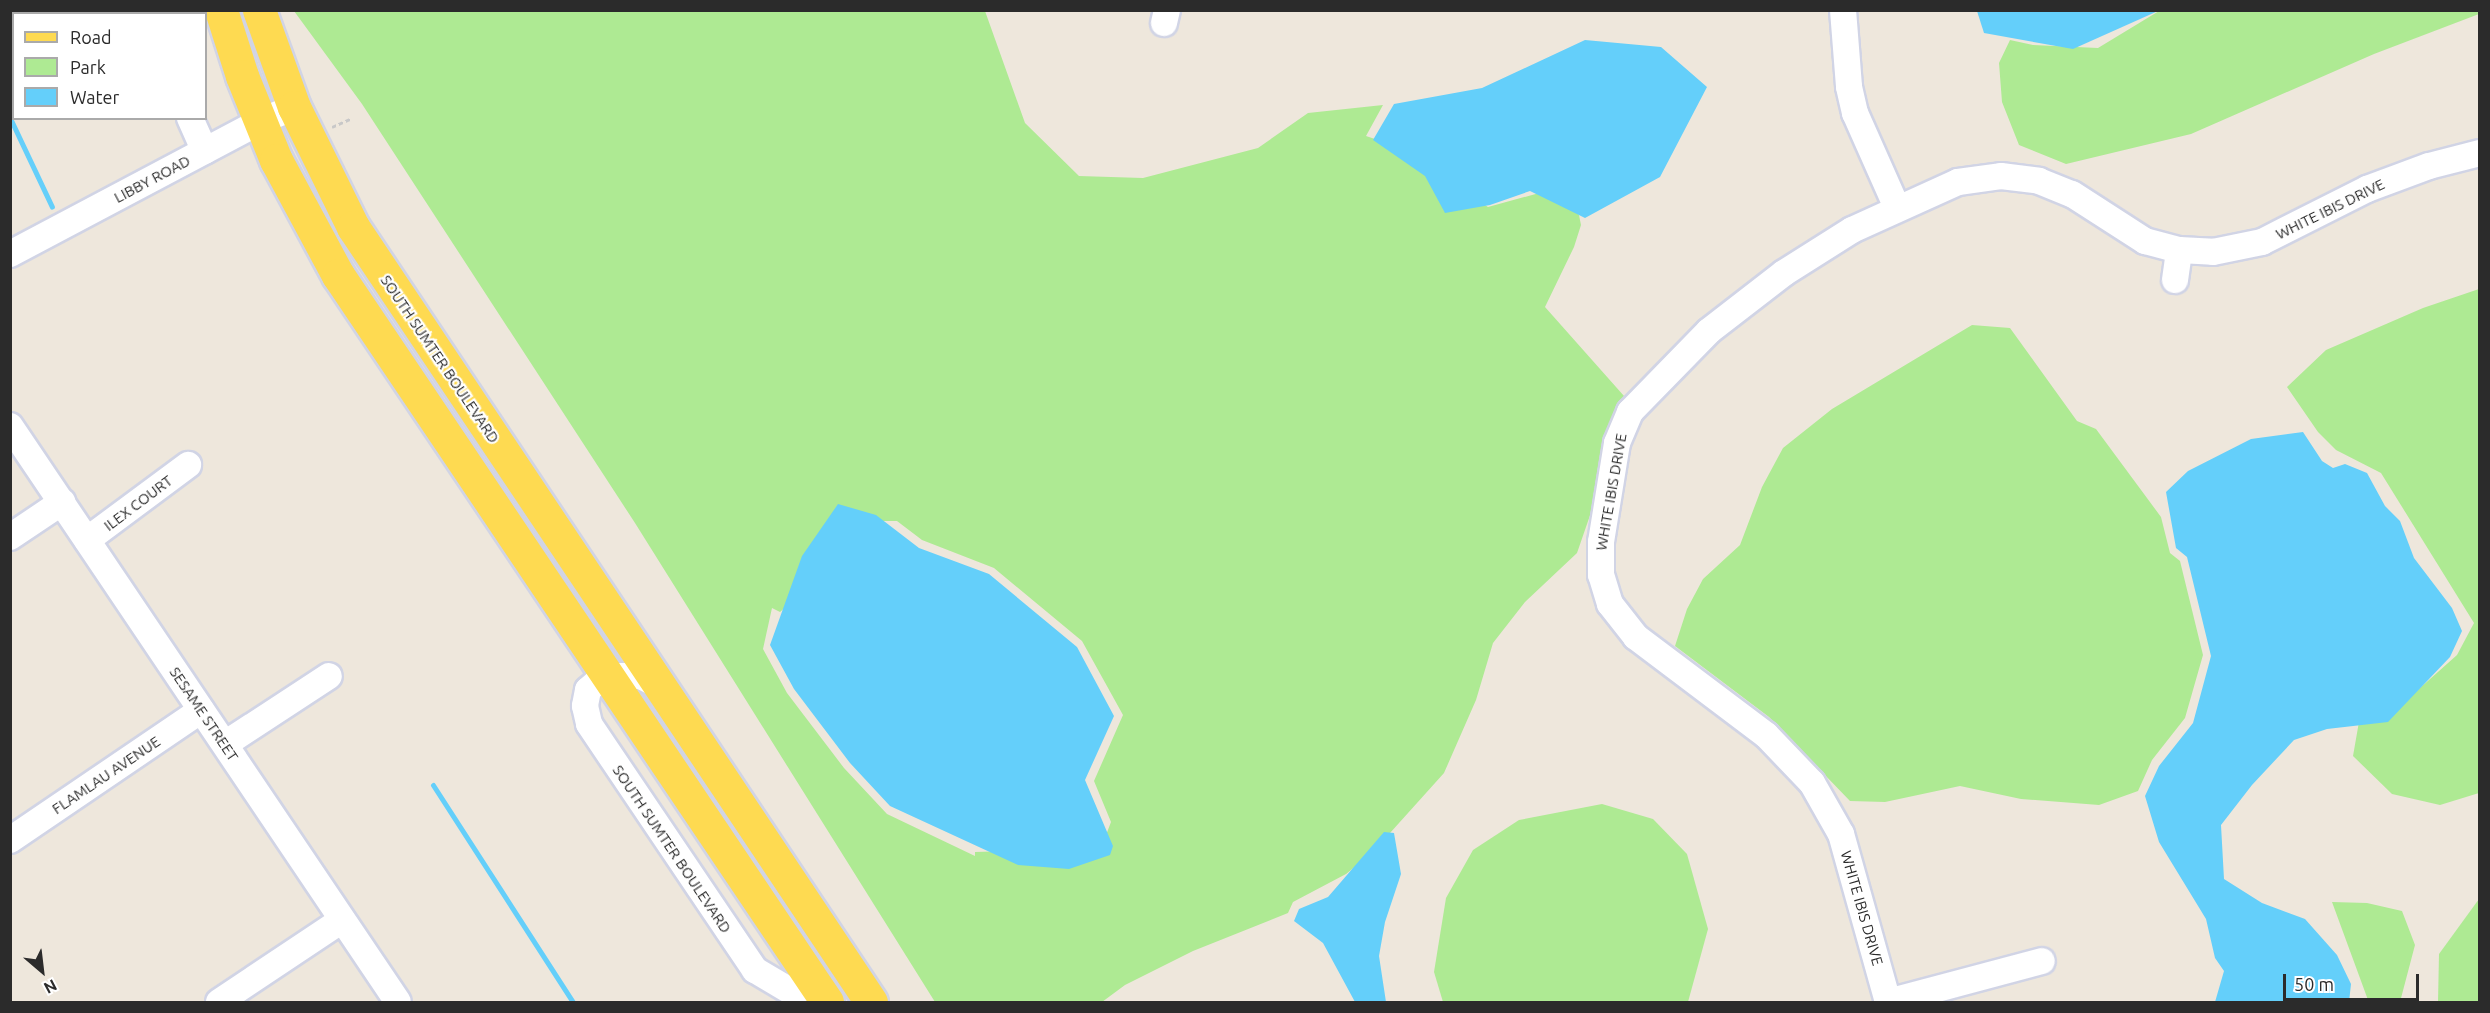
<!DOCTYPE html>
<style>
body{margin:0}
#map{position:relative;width:2490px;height:1013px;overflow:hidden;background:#eee7dc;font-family:Ubuntu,sans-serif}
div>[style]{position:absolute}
.green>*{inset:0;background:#aeea93}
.water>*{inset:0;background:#64cffa}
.stream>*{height:5px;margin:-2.5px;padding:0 2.5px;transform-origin:2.5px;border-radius:2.5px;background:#64cffa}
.path>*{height:3px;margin-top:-1.5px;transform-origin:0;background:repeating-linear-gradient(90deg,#c8c8c8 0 4.5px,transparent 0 7.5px)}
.roads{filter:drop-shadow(2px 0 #d1d4e5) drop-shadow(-2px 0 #d1d4e5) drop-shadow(0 2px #d1d4e5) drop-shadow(0 -2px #d1d4e5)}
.minor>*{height:26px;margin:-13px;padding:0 13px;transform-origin:13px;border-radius:13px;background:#fff}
.major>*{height:33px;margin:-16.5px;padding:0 16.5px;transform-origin:16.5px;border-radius:16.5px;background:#feda51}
span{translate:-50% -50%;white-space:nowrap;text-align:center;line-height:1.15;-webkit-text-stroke:4.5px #fff;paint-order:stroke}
.street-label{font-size:15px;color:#2b2b2b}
.frame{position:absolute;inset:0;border:12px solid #2b2b2b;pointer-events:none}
.legend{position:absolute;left:12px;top:12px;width:195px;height:108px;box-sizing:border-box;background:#fff;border:2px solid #aaa;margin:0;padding:8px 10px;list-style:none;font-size:18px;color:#2b2b2b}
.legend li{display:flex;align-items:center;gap:12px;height:30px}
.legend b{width:30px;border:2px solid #aaa}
.north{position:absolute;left:12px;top:941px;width:60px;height:60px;-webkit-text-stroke:4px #fff;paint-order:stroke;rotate:152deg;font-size:16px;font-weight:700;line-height:24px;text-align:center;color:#2b2b2b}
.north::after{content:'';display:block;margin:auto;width:21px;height:27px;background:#2b2b2b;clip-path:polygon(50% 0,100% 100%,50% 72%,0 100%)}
.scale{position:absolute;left:2283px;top:974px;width:136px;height:27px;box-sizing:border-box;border:3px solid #2b2b2b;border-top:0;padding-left:8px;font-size:18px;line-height:21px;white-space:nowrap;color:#2b2b2b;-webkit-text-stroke:4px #fff;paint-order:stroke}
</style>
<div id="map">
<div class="green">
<i style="clip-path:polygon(evenodd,294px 11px,985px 11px,1025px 123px,1079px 176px,1143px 178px,1258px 148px,1308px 113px,1383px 105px,1366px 136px,1384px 142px,1488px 207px,1550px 190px,1579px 215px,1581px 225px,1574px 247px,1545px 307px,1624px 396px,1614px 446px,1577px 553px,1525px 602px,1493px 643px,1476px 700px,1444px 773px,1372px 853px,1346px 874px,1293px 902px,1288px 913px,1193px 951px,1125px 985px,1102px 1002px,935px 1002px,635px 523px,362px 104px,294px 11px,884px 521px,897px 521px,922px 540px,994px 568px,1082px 641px,1123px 715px,1094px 781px,1111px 822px,1101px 848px,975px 852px,975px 856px,887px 814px,844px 768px,787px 693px,763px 649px,772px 608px,780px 612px,884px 521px)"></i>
<i style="clip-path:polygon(2159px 11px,2479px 11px,2479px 14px,2374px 54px,2191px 134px,2066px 164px,2019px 145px,2002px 102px,1999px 63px,2010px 40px,2033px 45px,2098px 48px)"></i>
<i style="clip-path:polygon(2479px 289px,2479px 793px,2440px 805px,2392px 794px,2353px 756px,2360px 716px,2402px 704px,2457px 655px,2474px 623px,2381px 473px,2336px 450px,2318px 432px,2287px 387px,2326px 350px,2423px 308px)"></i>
<i style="clip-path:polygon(1972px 325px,2010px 328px,2077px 421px,2096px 429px,2161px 517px,2170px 553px,2180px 561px,2203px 655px,2185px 718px,2152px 760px,2138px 791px,2099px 805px,2021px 799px,1960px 786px,1885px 802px,1850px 801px,1769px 717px,1675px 646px,1687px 609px,1703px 579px,1740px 545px,1762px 487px,1783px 448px,1832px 409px)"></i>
<i style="clip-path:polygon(1602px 804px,1653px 819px,1687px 854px,1708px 929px,1688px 1002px,1443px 1002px,1434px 972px,1446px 898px,1473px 850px,1519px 820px)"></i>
<i style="clip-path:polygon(2479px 899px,2479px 1002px,2438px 1002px,2439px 954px)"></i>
<i style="clip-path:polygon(2332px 902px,2367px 903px,2402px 911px,2415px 945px,2400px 1002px,2365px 1002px,2368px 1000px)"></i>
</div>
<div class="water">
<i style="clip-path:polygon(1977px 11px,1977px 10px,2158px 11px,2073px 49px,1984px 33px)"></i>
<i style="clip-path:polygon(1585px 40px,1661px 47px,1707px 87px,1660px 177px,1585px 218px,1530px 191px,1490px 205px,1445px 213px,1425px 176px,1373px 140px,1394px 104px,1482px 88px)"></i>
<i style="clip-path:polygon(2303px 432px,2322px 461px,2333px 468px,2345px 464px,2367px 473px,2385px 506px,2400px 521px,2414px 558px,2452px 608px,2462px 631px,2450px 657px,2388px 722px,2327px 729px,2294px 740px,2252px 785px,2221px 825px,2224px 879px,2262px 903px,2305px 919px,2337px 955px,2351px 984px,2349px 1002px,2215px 1002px,2224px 971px,2215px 958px,2206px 919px,2159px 842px,2145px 796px,2159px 766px,2193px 723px,2211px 656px,2187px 557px,2176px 548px,2166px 492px,2188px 471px,2251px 439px)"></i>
<i style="clip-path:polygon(838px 504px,876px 515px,919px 548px,989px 574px,1077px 647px,1114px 716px,1085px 780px,1113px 846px,1110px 855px,1069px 869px,1018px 865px,890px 806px,850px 763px,794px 689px,770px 645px,802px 556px)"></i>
<i style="clip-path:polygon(1384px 832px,1394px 833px,1401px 874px,1385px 922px,1379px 956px,1386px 1002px,1355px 1002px,1323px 943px,1294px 921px,1299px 909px,1328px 897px)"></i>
</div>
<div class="stream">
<i style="left:10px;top:118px;width:98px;rotate:64.7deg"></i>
<i style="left:433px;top:785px;width:258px;rotate:57.2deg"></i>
</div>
<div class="path">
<i style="left:332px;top:127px;width:20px;rotate:-24deg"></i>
</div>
<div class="roads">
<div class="minor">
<i style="left:147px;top:10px;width:4px;rotate:76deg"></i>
<i style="left:1843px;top:10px;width:77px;rotate:85.5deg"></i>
<i style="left:1849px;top:87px;width:27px;rotate:77deg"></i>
<i style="left:1855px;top:113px;width:104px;rotate:66.1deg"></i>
<i style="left:1164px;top:23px;width:13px;rotate:-77deg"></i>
<i style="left:190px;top:118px;width:36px;rotate:66deg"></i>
<i style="left:10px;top:254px;width:282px;rotate:-27.9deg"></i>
<i style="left:259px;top:122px;width:38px;rotate:-23deg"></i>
<i style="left:2175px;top:280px;width:30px;rotate:-82deg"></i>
<i style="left:10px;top:426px;width:694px;rotate:56.04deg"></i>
<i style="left:10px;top:537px;width:63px;rotate:-33.9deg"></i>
<i style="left:87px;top:540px;width:126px;rotate:-36.6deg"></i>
<i style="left:660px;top:686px;width:22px;rotate:-153deg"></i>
<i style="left:640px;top:676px;width:36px;rotate:180deg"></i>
<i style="left:604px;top:676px;width:21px;rotate:139deg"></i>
<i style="left:588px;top:690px;width:16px;rotate:101deg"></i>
<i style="left:585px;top:706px;width:18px;rotate:77deg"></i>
<i style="left:589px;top:724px;width:297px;rotate:56deg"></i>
<i style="left:755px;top:970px;width:63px;rotate:30.7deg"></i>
<i style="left:225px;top:744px;width:124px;rotate:-33.2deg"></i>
<i style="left:10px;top:840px;width:231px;rotate:-34.2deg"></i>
<i style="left:219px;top:1002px;width:148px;rotate:-33.7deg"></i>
<i style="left:1888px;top:1002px;width:174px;rotate:-105.6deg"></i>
<i style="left:1841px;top:834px;width:59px;rotate:-119.6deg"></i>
<i style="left:1812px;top:783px;width:66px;rotate:-133.8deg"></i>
<i style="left:1766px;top:735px;width:163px;rotate:-143deg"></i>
<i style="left:1636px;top:637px;width:42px;rotate:-128.2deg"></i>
<i style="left:1610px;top:604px;width:30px;rotate:-107deg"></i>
<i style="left:1601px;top:575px;width:33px;rotate:-90deg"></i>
<i style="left:1601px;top:542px;width:100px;rotate:-80.8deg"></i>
<i style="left:1617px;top:443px;width:34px;rotate:-67deg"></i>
<i style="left:1630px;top:412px;width:113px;rotate:-45.7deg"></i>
<i style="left:1709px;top:331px;width:95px;rotate:-37.7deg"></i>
<i style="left:1784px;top:273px;width:80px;rotate:-32.3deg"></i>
<i style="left:1852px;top:230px;width:116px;rotate:-24.4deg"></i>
<i style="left:1958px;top:182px;width:43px;rotate:-7.9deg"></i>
<i style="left:2001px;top:176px;width:38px;rotate:7deg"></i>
<i style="left:2039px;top:181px;width:35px;rotate:22deg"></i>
<i style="left:2072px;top:194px;width:87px;rotate:32.8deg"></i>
<i style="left:2145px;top:241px;width:35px;rotate:15deg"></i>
<i style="left:2179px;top:250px;width:34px;rotate:3deg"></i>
<i style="left:2213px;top:252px;width:50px;rotate:-11.5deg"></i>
<i style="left:2262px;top:242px;width:118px;rotate:-26.8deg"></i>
<i style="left:2367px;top:189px;width:66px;rotate:-20.4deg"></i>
<i style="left:2429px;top:166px;width:53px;rotate:-14.3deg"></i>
<i style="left:1888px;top:1002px;width:159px;rotate:-14.9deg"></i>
</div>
<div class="major">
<i style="left:221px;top:10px;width:69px;rotate:72.3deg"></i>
<i style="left:242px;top:76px;width:91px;rotate:68deg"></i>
<i style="left:276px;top:160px;width:131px;rotate:61.7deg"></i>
<i style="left:338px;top:275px;width:876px;rotate:56.07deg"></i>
<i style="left:259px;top:10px;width:103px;rotate:70.2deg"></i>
<i style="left:294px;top:107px;width:134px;rotate:63.8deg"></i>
<i style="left:353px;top:227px;width:932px;rotate:56.24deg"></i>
</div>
</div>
<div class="street-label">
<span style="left:152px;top:179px;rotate:-28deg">LIBBY ROAD</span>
<span style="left:2330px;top:209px;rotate:-26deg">WHITE IBIS DRIVE</span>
<span style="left:440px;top:359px;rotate:56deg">SOUTH SUMTER BOULEVARD</span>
<span style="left:1611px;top:492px;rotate:-80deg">WHITE IBIS DRIVE</span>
<span style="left:138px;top:503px;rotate:-37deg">ILEX COURT</span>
<span style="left:204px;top:714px;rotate:56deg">SESAME STREET</span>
<span style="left:106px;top:775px;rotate:-34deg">FLAMLAU AVENUE</span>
<span style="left:672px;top:849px;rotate:56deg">SOUTH SUMTER BOULEVARD</span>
<span style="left:1862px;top:908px;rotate:74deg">WHITE IBIS DRIVE</span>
</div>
<div class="frame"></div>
<ul class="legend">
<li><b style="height:8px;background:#feda51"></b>Road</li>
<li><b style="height:16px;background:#aeea93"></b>Park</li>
<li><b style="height:16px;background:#64cffa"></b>Water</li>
</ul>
<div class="north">N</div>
<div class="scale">50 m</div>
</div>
